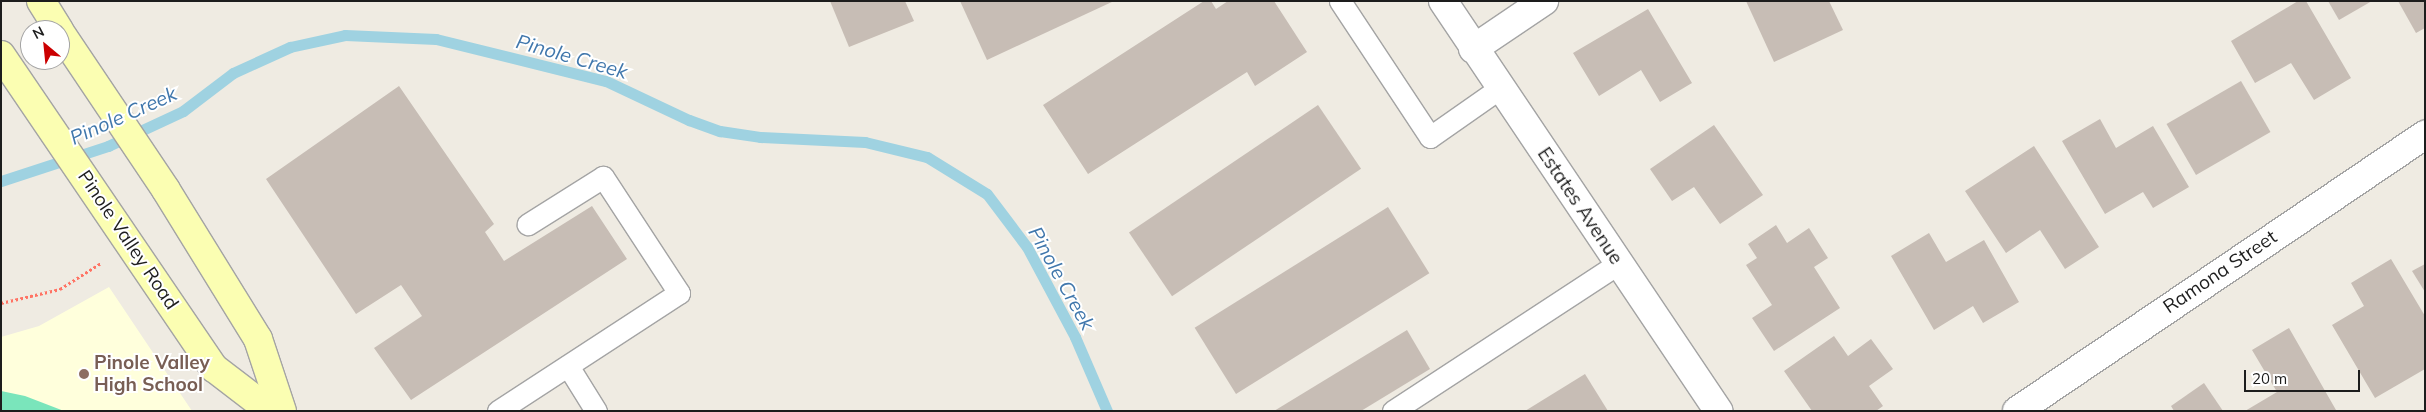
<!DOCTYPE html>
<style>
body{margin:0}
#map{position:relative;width:2426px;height:412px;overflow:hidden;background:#efebe2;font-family:Mulish,sans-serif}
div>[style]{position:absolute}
.education>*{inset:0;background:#ffffdc}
.pitch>*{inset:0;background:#7ae5bb}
.stream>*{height:11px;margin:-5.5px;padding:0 5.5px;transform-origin:5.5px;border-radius:5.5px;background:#9fd2e1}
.building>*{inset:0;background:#c7bdb5;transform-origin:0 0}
.path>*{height:3px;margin-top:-1.5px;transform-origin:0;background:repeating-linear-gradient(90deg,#ff7364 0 2.5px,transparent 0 5px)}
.roads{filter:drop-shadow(1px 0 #a4a4a4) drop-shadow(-1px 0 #a4a4a4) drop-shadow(0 1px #a4a4a4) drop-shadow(0 -1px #a4a4a4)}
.lane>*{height:21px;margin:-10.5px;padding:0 10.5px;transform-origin:10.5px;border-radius:10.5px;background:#fff}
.street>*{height:28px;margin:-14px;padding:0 14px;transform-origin:14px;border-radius:14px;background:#fff}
.secondary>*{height:28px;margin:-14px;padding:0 14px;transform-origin:14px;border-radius:14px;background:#fbfeb2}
.dots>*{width:14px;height:14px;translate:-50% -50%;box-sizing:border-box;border:2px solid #fff;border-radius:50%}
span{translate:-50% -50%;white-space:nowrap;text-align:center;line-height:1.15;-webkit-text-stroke:4px #fff;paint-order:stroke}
.street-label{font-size:19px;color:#1d1d1d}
.education-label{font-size:19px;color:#785e54;font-weight:700}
.left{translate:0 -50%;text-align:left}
.water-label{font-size:20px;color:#4077ac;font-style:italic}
.frame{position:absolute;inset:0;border:2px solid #1d1d1d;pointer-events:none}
.north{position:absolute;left:20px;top:20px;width:50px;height:50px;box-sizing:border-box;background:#fff;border:1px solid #a5a5a5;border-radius:50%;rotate:332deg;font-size:14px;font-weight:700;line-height:20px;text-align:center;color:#1d1d1d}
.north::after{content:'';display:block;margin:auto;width:18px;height:22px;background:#cb0001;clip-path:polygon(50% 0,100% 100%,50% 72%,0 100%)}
.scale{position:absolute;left:2244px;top:370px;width:116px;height:22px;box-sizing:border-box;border:2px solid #1d1d1d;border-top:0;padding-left:6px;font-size:15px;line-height:18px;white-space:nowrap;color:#1d1d1d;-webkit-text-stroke:4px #fff;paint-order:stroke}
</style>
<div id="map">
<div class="education">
<i style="clip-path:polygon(109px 287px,192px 411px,1px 411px,1px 337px,39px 326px)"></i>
</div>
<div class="pitch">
<i style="clip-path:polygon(1px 391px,25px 396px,64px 411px,1px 411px)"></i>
</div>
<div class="stream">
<i style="left:1px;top:181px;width:113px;rotate:-18.1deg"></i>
<i style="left:108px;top:146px;width:83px;rotate:-25deg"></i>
<i style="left:183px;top:111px;width:63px;rotate:-37.2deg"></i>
<i style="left:233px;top:73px;width:63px;rotate:-24.5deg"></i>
<i style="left:290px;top:47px;width:56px;rotate:-12.3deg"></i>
<i style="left:345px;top:35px;width:91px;rotate:2.5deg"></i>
<i style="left:436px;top:39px;width:175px;rotate:13.9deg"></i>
<i style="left:606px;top:81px;width:92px;rotate:25.2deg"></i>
<i style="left:689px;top:120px;width:33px;rotate:20deg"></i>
<i style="left:720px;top:131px;width:40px;rotate:8.5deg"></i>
<i style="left:760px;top:137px;width:105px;rotate:2.7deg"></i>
<i style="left:865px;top:142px;width:64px;rotate:13.6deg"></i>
<i style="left:927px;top:157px;width:70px;rotate:31.7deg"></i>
<i style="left:987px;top:194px;width:66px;rotate:53deg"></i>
<i style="left:1027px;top:247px;width:102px;rotate:61.9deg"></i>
<i style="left:1075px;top:337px;width:81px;rotate:66.6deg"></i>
</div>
<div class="building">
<i style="clip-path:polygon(830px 1px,905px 1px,914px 21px,849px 47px)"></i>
<i style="clip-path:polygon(960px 1px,1114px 1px,987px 60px)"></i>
<i style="clip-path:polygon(1204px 1px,1211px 1px,1216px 9px,1228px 1px,1274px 1px,1307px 52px,1255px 86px,1247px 72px,1088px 174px,1043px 105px)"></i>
<i style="clip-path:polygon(1746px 1px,1829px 1px,1843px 30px,1774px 62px)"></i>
<i style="clip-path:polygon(2298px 1px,2306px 1px,2351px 78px,2314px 100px,2291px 63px,2255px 83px,2231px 41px)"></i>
<i style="clip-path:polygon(2328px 1px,2372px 1px,2339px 20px)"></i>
<i style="clip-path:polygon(2398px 1px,2425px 1px,2425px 28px,2416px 33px)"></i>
<i style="clip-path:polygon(1648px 9px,1692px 83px,1660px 102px,1641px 70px,1599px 96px,1573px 53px)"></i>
<i style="left:2241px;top:81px;width:59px;height:86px;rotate:60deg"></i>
<i style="clip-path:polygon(399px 86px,494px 224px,485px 232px,504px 261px,592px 206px,627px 259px,411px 400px,374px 348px,422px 316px,401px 285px,356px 314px,266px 179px)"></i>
<i style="left:1318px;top:105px;width:77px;height:228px;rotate:56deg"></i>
<i style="clip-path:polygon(2100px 119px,2116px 148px,2153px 126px,2189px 187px,2153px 208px,2143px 192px,2105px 214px,2062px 141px)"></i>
<i style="clip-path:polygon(1714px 125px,1763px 195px,1720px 224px,1694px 187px,1672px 201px,1650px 169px)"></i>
<i style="clip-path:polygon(2034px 146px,2099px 247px,2065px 269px,2040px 230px,2006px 253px,1965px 191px)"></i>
<i style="left:1388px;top:207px;width:78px;height:228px;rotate:58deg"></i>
<i style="clip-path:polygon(1776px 225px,1787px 243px,1809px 228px,1828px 258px,1814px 267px,1840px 308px,1774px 351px,1752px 318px,1772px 305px,1746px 265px,1757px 258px,1748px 244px)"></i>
<i style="clip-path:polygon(1929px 233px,1946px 262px,1984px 240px,2019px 302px,1983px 323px,1973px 306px,1934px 330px,1891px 256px)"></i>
<i style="clip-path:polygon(2391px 259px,2425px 316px,2425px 369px,2375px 398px,2332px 325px,2364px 306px,2351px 283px)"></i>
<i style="clip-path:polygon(2425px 264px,2425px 292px,2412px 271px)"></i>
<i style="clip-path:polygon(2289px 328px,2336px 410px,2245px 411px,2277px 392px,2252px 350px)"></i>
<i style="clip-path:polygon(1407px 330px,1430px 369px,1361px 411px,1274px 411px)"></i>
<i style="clip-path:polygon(1834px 336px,1848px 356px,1871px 339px,1893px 369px,1869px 386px,1883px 406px,1876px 411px,1812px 411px,1784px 371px)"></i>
<i style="clip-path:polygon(1585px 374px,1608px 411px,1525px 411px)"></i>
<i style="clip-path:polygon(2204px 383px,2223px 411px,2174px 411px,2171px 406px)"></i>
</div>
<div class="path">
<i style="left:1px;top:303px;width:61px;rotate:-13.3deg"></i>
<i style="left:60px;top:289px;width:49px;rotate:-32.4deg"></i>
</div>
<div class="roads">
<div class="lane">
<i style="left:1340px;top:1px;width:163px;rotate:56.5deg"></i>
<i style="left:1430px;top:137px;width:85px;rotate:-35deg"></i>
<i style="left:568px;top:366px;width:53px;rotate:58.1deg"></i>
<i style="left:498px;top:411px;width:216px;rotate:-33.1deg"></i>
<i style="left:679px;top:293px;width:139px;rotate:-123.2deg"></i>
<i style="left:603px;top:177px;width:89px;rotate:147.9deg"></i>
<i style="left:1393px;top:411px;width:270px;rotate:-33.2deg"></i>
</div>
<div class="street">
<i style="left:1443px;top:1px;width:494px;rotate:56.1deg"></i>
<i style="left:1473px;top:49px;width:86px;rotate:-34.1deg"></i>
<i style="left:2017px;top:411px;width:493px;rotate:-34.1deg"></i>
</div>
<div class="secondary">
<i style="left:41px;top:1px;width:34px;rotate:58deg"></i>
<i style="left:60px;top:32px;width:190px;rotate:56.1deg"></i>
<i style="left:166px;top:190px;width:175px;rotate:58.3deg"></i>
<i style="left:258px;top:339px;width:76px;rotate:71.6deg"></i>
<i style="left:1px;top:55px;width:379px;rotate:55.8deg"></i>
<i style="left:214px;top:368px;width:71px;rotate:37.5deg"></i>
</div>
</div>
<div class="dots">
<i style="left:84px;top:374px;background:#8d6e63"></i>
</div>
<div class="street-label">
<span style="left:1580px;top:206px;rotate:56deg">Estates Avenue</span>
<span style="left:128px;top:240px;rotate:56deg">Pinole Valley Road</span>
<span style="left:2220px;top:272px;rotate:-34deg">Ramona Street</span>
</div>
<div class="education-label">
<span class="left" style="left:94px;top:374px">Pinole Valley<br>High School</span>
</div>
<div class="water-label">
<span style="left:572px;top:56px;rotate:16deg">Pinole Creek</span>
<span style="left:123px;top:115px;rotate:-24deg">Pinole Creek</span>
<span style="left:1062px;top:278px;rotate:61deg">Pinole Creek</span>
</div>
<div class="frame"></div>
<div class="north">N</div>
<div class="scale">20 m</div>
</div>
